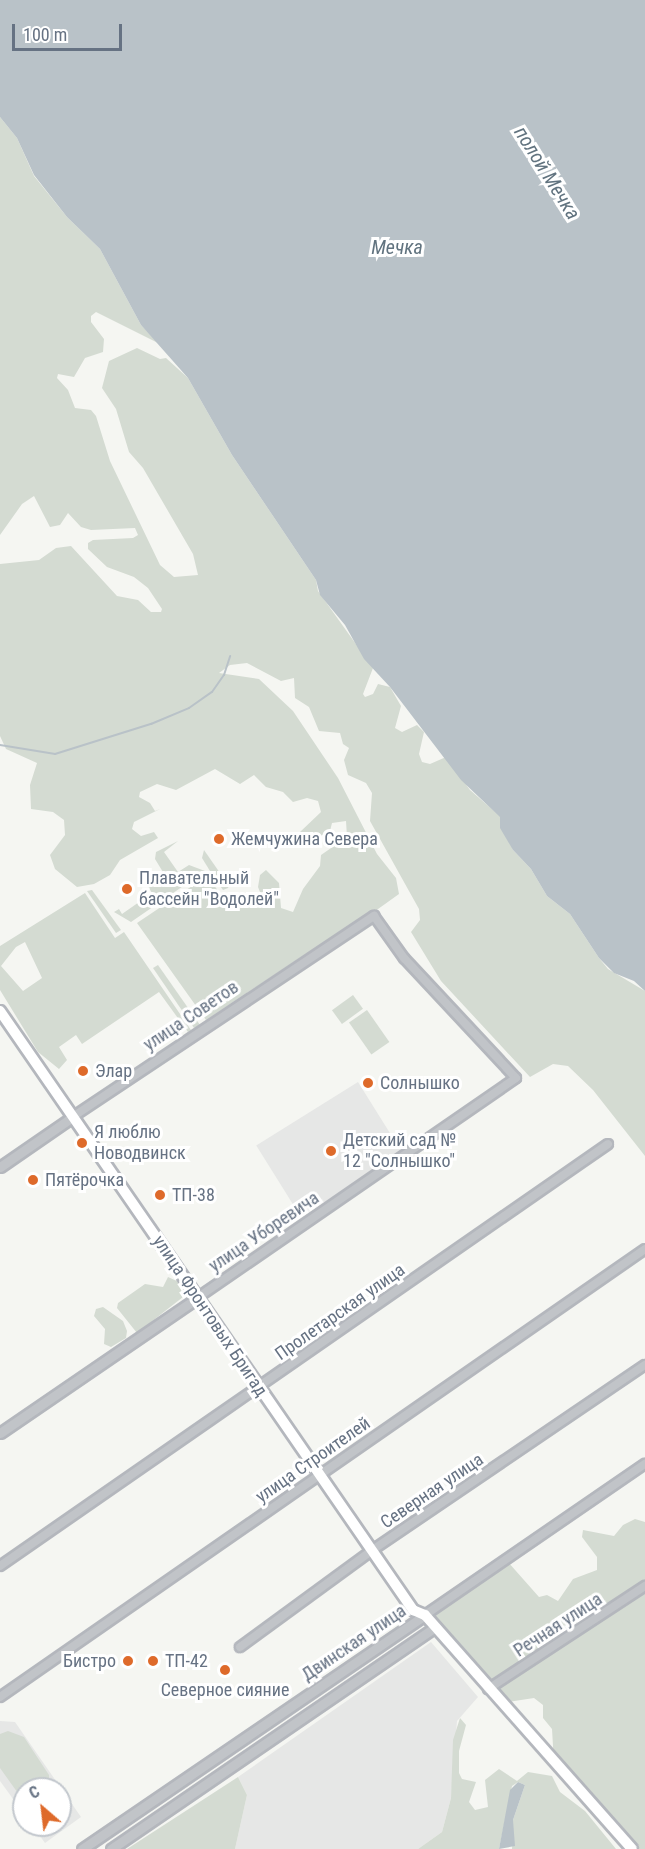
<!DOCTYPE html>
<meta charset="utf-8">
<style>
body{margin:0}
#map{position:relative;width:645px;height:1849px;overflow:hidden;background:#f5f6f2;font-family:"Roboto Condensed",sans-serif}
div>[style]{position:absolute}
.built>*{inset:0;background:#e6e7e6;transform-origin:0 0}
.green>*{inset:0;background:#d4dbd2;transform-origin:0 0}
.water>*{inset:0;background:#b9c2c8}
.stream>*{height:2px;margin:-1px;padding:0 1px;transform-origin:1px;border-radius:1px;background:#b9c2c8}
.roads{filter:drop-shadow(2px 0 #b4b7bd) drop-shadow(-2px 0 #b4b7bd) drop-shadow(0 2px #b4b7bd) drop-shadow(0 -2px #b4b7bd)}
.minor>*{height:8px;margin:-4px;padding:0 4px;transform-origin:4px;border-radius:4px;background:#c1c4c8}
.tertiary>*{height:9px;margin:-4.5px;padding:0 4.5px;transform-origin:4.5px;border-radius:4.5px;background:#c1c4c8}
.secondary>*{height:10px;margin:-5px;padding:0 5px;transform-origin:5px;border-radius:5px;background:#fff}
.dots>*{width:16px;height:16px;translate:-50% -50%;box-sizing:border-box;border:3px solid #fff;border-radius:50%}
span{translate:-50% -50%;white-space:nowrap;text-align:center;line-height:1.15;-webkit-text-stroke:6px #fff;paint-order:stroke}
.poi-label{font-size:18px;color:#667283}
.left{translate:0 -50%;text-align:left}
.right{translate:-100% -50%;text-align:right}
.street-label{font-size:18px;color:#667283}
.water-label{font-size:20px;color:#61737f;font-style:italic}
.north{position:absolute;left:12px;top:1777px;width:60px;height:60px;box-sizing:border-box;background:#fff;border:2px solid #c2c7cd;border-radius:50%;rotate:332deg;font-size:16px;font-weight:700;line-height:24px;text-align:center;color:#667283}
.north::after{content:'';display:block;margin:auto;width:21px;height:27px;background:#de6a2a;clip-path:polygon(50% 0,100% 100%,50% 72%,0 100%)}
.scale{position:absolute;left:12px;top:24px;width:110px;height:27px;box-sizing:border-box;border:3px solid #667283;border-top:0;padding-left:8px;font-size:18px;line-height:21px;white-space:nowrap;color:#667283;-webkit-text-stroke:4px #fff;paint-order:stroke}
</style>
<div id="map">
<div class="built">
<i style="left:358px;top:1082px;width:84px;height:120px;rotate:58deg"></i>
<i style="clip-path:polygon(431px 1642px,478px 1697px,457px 1721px,451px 1798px,442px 1832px,418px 1849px,235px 1849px,247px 1795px,238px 1777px)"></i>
<i style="clip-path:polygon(0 1721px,15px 1722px,81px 1817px,45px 1843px,32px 1825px,60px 1825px,60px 1789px,24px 1789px,24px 1814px,0 1781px)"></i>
</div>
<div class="green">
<i style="clip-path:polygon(0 117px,17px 138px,34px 176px,67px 217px,100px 249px,141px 325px,158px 343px,96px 312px,91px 316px,91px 322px,104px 339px,103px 352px,85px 358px,74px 377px,58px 374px,57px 378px,68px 390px,75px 408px,91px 410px,96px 416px,110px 461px,160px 565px,174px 577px,198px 575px,193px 554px,143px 468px,129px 452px,116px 409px,102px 388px,109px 361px,137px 348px,160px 359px,166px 358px,188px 378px,232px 455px,316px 580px,318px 591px,373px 668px,363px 694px,365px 697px,373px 694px,378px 684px,390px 687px,401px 706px,395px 728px,402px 732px,417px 725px,424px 732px,419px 754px,422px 762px,430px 764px,446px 757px,470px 790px,501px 817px,513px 850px,531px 869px,547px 896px,570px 914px,599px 958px,608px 969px,645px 991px,645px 1156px,593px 1090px,568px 1066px,553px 1064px,530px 1077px,441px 981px,411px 932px,420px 920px,419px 909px,370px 821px,372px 793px,366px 783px,348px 775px,344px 760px,349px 748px,343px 744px,340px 733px,319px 731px,309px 707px,295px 698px,294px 678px,281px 681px,247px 663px,230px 665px,219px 673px,259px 679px,293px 711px,338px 778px,377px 854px,396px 878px,399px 894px,311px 957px,307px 953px,206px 1020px,137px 923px,207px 876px,228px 904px,273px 905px,262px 897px,258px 887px,260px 875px,266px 870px,279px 883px,281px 908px,293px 912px,303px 889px,320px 866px,321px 855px,347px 837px,346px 821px,332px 823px,330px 831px,307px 843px,301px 840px,300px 832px,321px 812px,318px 801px,307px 798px,293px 802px,283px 792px,266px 787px,254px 775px,240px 784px,215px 769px,176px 790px,157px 784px,140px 792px,139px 797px,150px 803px,155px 811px,160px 809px,134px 822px,132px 829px,141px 836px,154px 832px,158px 838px,120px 860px,110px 875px,94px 884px,77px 887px,55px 869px,50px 855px,65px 835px,64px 820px,53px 812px,31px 809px,30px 785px,37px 763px,6px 749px,0 736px,0 564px,39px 560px,56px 548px,71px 546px,117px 596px,138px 600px,151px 612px,161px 612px,162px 609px,148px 588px,134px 577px,107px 567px,88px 549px,88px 543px,93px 540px,133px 538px,138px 535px,135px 528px,91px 530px,81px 527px,68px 513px,60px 525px,50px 527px,34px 496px,22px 504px,0 535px)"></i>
<i style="clip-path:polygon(178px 841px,164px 852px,178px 872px,189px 865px,205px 871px,131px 922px,114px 912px,119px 909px,122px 914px,152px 893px,146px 883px,166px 877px,155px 859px,156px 852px)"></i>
<i style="clip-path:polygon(204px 850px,229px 886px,228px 888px,223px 890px,210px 871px,202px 858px)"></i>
<i style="clip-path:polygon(92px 890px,121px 930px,116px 933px,87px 891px)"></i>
<i style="clip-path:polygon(evenodd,85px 893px,115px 938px,124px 932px,191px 1030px,188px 1032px,159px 992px,82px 1044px,76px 1035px,59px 1047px,67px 1060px,59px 1069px,38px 1052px,0 990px,0 946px,85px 893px,25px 942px,42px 978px,23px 991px,1px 966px,16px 947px,25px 942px)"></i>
<i style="clip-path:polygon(158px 965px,200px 1025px,194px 1028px,153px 968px)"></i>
<i style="left:353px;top:995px;width:17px;height:26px;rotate:54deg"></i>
<i style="left:367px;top:1010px;width:39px;height:22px;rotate:55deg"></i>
<i style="clip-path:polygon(168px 1277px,179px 1282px,183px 1297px,137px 1333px,117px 1308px,118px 1303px,145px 1284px,163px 1287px)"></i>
<i style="clip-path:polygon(103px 1307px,123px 1321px,127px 1331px,126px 1338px,111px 1347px,104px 1344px,105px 1329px,94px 1316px,96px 1309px)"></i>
<i style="clip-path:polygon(635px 1519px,645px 1522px,645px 1849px,638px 1849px,554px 1763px,552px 1729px,543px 1718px,543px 1705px,534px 1698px,502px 1703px,431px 1616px,508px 1562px,539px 1597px,547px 1595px,558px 1601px,573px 1579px,597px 1570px,597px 1557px,582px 1537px,583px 1530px,614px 1536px,623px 1525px)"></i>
<i style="clip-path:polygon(460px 1718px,466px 1725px,459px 1751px,459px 1773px,462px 1779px,476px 1782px,469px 1802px,475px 1810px,488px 1807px,485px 1780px,499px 1769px,517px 1781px,528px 1772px,552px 1776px,560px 1792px,585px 1811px,616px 1849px,512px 1849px,513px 1820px,525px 1785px,518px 1782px,512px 1786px,499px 1849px,418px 1849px,442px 1832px,451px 1798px,453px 1740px)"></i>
<i style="clip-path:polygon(8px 1731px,24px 1737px,49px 1775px,50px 1789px,24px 1789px,24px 1799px,20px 1796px,0 1768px,0 1734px)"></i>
<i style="clip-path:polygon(238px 1777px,247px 1795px,235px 1849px,127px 1849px)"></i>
</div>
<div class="water">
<i style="clip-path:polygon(0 0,645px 0,645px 991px,634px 981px,614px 973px,599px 958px,570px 914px,547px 896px,531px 869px,513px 850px,500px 828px,500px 817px,461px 780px,390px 687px,364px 659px,345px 625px,320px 595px,316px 580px,232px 455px,188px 378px,141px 325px,100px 249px,67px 217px,34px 175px,17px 138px,0 117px)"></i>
<i style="clip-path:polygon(518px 1782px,525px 1785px,513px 1820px,515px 1846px,499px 1849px,510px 1790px)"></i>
</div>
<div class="stream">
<i style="left:0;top:745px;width:56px;rotate:9.3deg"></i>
<i style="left:55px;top:754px;width:101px;rotate:-17.4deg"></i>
<i style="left:151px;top:724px;width:41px;rotate:-22.8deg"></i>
<i style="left:189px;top:708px;width:28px;rotate:-35deg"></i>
<i style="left:212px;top:692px;width:21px;rotate:-55deg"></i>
<i style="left:224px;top:675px;width:20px;rotate:-72deg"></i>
</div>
<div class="roads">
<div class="minor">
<i style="left:74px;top:1116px;width:361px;rotate:-33.7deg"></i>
<i style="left:374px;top:916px;width:52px;rotate:54.5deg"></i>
<i style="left:404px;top:958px;width:164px;rotate:47deg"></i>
<i style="left:516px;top:1078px;width:388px;rotate:145.4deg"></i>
<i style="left:0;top:1566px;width:740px;rotate:-34.76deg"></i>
<i style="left:425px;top:1615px;width:267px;rotate:-34.5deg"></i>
<i style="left:240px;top:1647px;width:162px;rotate:-36.2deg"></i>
<i style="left:371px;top:1551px;width:331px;rotate:-34.2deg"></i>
<i style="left:488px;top:1689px;width:188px;rotate:-33.3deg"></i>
<i style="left:0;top:1697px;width:785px;rotate:-34.78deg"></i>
</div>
<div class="tertiary">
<i style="left:0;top:1167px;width:90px;rotate:-34.6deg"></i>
<i style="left:0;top:1433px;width:239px;rotate:-34.4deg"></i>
<i style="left:82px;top:1849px;width:415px;rotate:-34.3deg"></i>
<i style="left:111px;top:1849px;width:391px;rotate:-34.4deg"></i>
</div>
<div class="secondary">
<i style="left:0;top:1011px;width:728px;rotate:55.41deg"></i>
<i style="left:413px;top:1610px;width:13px;rotate:23deg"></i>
<i style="left:425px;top:1615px;width:312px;rotate:48.5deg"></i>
</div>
</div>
<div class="dots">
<i style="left:219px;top:839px;background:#de6a2a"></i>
<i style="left:127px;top:889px;background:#de6a2a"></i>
<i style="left:83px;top:1071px;background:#de6a2a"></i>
<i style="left:368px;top:1083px;background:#de6a2a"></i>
<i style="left:82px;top:1143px;background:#de6a2a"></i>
<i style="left:331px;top:1151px;background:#de6a2a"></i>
<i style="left:33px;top:1180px;background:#de6a2a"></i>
<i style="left:160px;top:1195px;background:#de6a2a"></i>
<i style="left:128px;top:1661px;background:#de6a2a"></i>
<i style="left:153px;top:1661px;background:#de6a2a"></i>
<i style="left:225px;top:1670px;background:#de6a2a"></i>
</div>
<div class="poi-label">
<span class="left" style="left:231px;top:839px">Жемчужина Севера</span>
<span class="left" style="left:139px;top:889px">Плавательный<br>бассейн "Водолей"</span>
<span class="left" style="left:95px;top:1071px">Элар</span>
<span class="left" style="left:380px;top:1083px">Солнышко</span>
<span class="left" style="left:94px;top:1143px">Я люблю<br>Новодвинск</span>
<span class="left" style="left:343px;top:1151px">Детский сад №<br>12 "Солнышко"</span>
<span class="left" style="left:45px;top:1180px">Пятёрочка</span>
<span class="left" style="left:172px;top:1195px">ТП-38</span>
<span class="right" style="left:116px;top:1661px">Бистро</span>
<span class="left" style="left:165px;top:1661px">ТП-42</span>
<span style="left:225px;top:1690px">Северное сияние</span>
</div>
<div class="street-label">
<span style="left:191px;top:1016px;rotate:-34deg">улица Советов</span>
<span style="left:264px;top:1232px;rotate:-34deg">улица Уборевича</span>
<span style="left:340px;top:1312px;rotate:-35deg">Пролетарская улица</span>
<span style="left:210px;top:1316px;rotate:56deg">улица Фронтовых Бригад</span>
<span style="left:313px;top:1460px;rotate:-35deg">улица Строителей</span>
<span style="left:432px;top:1491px;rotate:-34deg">Северная улица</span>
<span style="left:558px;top:1625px;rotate:-33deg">Речная улица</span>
<span style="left:354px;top:1643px;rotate:-34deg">Двинская улица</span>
</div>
<div class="water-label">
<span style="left:547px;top:173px;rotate:58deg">полой Мечка</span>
<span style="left:397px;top:247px">Мечка</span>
</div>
<div class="north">С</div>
<div class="scale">100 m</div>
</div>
